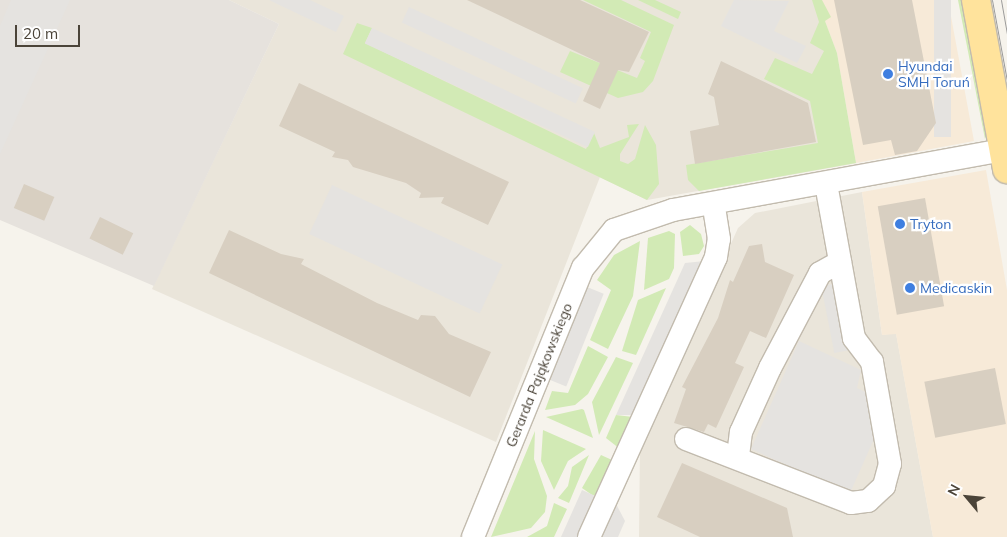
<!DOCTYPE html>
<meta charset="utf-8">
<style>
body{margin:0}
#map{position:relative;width:1007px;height:537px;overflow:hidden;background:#f6f3ec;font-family:Mulish,sans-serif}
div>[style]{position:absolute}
.residential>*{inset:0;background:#eae5da}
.commercial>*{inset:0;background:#f7ead8}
.industrial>*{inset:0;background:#e6e2dd}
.green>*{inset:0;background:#d2eab5}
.parking>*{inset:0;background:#e5e3e0;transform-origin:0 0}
.building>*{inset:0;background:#d8cfc1;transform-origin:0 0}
.roads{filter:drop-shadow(1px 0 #c2bbae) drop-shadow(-1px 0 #c2bbae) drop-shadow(0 1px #c2bbae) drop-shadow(0 -1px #c2bbae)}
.minor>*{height:22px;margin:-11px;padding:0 11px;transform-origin:11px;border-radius:11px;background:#fff}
.primary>*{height:28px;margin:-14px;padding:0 14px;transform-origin:14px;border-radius:14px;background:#ffe39c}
.tram>*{height:1px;margin:-0.5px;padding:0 0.5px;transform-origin:0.5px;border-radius:0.5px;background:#9a9a9a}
.dots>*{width:14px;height:14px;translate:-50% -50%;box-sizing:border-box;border:2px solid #fff;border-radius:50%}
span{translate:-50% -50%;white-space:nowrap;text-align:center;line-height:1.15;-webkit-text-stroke:4.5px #fff;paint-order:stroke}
.shop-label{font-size:14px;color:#366cbe}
.left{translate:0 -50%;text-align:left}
.street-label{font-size:14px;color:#4b4439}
.north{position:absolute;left:942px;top:472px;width:50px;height:50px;-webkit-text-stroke:4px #fff;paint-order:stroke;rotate:298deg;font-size:14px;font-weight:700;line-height:20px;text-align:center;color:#4b4439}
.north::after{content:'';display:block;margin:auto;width:18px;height:22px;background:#4b4439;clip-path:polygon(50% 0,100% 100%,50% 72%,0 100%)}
.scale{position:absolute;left:15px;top:25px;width:65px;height:22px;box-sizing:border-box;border:2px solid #4b4439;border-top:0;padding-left:6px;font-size:15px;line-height:18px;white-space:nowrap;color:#4b4439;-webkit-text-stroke:4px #fff;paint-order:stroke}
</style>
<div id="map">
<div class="residential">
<i style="clip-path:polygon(229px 0,817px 0,856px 163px,647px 200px,600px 177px,496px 442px,152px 289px,279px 24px)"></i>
<i style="clip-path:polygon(862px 192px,882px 335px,896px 333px,933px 537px,639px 537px,640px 448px,738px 228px,755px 213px)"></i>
</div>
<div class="commercial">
<i style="clip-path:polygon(817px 0,948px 0,974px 141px,856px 163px,837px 53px)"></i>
<i style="clip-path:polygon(986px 170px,1007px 290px,1007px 537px,933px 537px,896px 334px,882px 335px,862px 192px)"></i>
</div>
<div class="industrial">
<i style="clip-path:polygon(0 0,229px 0,279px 24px,154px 286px,0 220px)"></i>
</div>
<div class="green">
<i style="clip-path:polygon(583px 0,621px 0,674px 25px,653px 81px,643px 92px,618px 98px,560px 72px,570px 51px,637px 78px,645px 61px,640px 58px,651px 32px)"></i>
<i style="clip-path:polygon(638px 0,655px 0,681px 12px,678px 19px)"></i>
<i style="clip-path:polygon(812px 0,822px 0,831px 17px,825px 21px,837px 53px,856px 163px,699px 191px,688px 180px,686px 165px,818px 143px,810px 101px,764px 79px,775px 58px,812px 74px,824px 51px,810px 43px,819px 22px)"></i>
<i style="clip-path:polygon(958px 0,964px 0,988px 133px,985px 139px)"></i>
<i style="clip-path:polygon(357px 23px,372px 28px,365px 43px,586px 149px,594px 133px,600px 148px,629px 137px,627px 125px,639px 124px,620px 154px,620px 161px,628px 164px,635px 159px,645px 125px,656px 145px,659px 184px,647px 200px,343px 54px)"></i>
<i style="clip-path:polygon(690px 225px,701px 234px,704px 246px,699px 254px,683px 256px,680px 232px)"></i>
<i style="clip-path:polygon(669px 231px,675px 234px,674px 268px,669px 279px,644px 290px,648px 238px)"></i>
<i style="clip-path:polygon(640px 241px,633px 296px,608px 349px,590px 340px,611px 290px,597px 280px,614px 255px)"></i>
<i style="clip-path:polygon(666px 288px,636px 355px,622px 351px,638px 300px)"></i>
<i style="clip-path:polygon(588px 346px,608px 357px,588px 394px,575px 405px,545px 410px,552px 391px,568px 393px)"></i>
<i style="clip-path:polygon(616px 357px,633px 363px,599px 435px,592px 402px)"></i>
<i style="clip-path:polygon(584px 410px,593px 438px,546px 417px,582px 409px)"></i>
<i style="clip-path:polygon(616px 415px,633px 417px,620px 449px,606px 438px)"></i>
<i style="clip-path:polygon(543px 430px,586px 449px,568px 461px,554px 490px,541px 461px)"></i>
<i style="clip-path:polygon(535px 431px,534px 459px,547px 496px,545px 512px,531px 528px,491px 537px)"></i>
<i style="clip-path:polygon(589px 455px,569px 503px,558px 498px,568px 486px,572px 467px)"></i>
<i style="clip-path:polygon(601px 455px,612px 460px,596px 495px,592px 495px,582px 488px)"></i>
<i style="clip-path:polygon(554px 503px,567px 509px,554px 537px,527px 537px,547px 526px)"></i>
</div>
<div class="parking">
<i style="clip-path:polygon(11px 0,70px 0,0 154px,0 26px)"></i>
<i style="clip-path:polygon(269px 0,310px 0,344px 16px,336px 32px)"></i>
<i style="clip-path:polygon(734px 0,789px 1px,774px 31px,806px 46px,797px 63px,721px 26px)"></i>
<i style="left:934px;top:0;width:17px;height:137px"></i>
<i style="left:409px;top:7px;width:192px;height:17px;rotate:25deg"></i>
<i style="left:372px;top:28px;width:246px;height:17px;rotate:25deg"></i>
<i style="left:332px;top:185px;width:188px;height:54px;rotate:25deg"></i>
<i style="clip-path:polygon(705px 261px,637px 415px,616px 415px,685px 263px)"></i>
<i style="left:838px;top:283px;width:68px;height:17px;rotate:79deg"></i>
<i style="left:587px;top:287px;width:18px;height:100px;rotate:22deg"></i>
<i style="clip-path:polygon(799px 341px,861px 370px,857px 388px,865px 392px,874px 439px,850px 493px,751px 449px)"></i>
<i style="clip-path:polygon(582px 490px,600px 498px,582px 537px,561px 537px)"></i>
<i style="clip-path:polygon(614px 500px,625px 521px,618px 537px,598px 537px)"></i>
</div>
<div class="building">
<i style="clip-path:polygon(467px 0,580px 0,649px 32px,629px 72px,618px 70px,600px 109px,583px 101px,600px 63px)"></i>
<i style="clip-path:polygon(834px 0,912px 0,936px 123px,917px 151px,895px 155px,891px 140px,863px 145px)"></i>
<i style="clip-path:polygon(721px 61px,808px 103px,816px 142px,695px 164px,690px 131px,719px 125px,714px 97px,708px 94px)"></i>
<i style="clip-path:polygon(299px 83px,509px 182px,488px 225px,441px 203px,444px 197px,419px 198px,421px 193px,406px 183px,353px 167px,348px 160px,332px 157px,335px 152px,279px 126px)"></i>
<i style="left:24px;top:184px;width:33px;height:26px;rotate:23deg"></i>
<i style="left:925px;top:198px;width:110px;height:48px;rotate:80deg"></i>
<i style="left:100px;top:217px;width:37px;height:24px;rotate:26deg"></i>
<i style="clip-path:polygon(229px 230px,281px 254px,304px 259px,301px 264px,377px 303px,418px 320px,421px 315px,435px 316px,449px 334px,491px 352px,470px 397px,209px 273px)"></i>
<i style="clip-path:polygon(762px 244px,765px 262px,794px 275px,766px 338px,750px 331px,735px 363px,744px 367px,716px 428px,708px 424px,704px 432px,674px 423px,686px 389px,682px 387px,718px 318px,730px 280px,733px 282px,749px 246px)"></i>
<i style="left:995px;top:368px;width:57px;height:72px;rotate:79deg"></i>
<i style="clip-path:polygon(682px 463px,787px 508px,793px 537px,700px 537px,657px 517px)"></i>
</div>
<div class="roads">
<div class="minor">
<i style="left:686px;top:439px;width:177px;rotate:21.2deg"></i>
<i style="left:851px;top:503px;width:17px;rotate:-7deg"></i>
<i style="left:868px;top:501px;width:22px;rotate:-43deg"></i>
<i style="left:884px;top:486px;width:23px;rotate:-75deg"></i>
<i style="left:890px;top:464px;width:104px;rotate:-100deg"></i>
<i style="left:872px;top:362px;width:30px;rotate:-127deg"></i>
<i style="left:854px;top:338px;width:157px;rotate:-100.3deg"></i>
<i style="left:738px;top:456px;width:24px;rotate:-83deg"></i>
<i style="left:741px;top:432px;width:70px;rotate:-65.6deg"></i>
<i style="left:770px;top:368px;width:107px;rotate:-62.2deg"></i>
<i style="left:820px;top:273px;width:23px;rotate:-29deg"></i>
<i style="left:473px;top:537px;width:291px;rotate:-67.8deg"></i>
<i style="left:583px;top:268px;width:49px;rotate:-50.8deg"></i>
<i style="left:614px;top:230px;width:62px;rotate:-18.7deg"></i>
<i style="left:673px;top:210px;width:336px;rotate:-10.3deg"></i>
<i style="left:589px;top:537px;width:307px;rotate:-65.6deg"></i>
<i style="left:716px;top:257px;width:18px;rotate:-81deg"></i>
<i style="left:719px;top:239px;width:36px;rotate:-99deg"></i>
</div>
<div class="primary">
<i style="left:976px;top:0;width:172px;rotate:79.6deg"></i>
</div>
</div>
<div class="tram">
<i style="left:992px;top:0;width:82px;rotate:79.5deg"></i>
<i style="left:1001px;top:0;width:35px;rotate:80deg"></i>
</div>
<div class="dots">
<i style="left:888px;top:74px;background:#3f7fe0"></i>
<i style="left:900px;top:224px;background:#3f7fe0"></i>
<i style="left:910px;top:288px;background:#3f7fe0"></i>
</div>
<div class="shop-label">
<span class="left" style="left:898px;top:74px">Hyundai<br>SMH Toruń</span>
<span class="left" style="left:910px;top:224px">Tryton</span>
<span class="left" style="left:920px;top:288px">Medicaskin</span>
</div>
<div class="street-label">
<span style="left:539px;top:375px;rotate:-68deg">Gerarda Pająkowskiego</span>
</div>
<div class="north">N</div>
<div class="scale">20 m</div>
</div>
